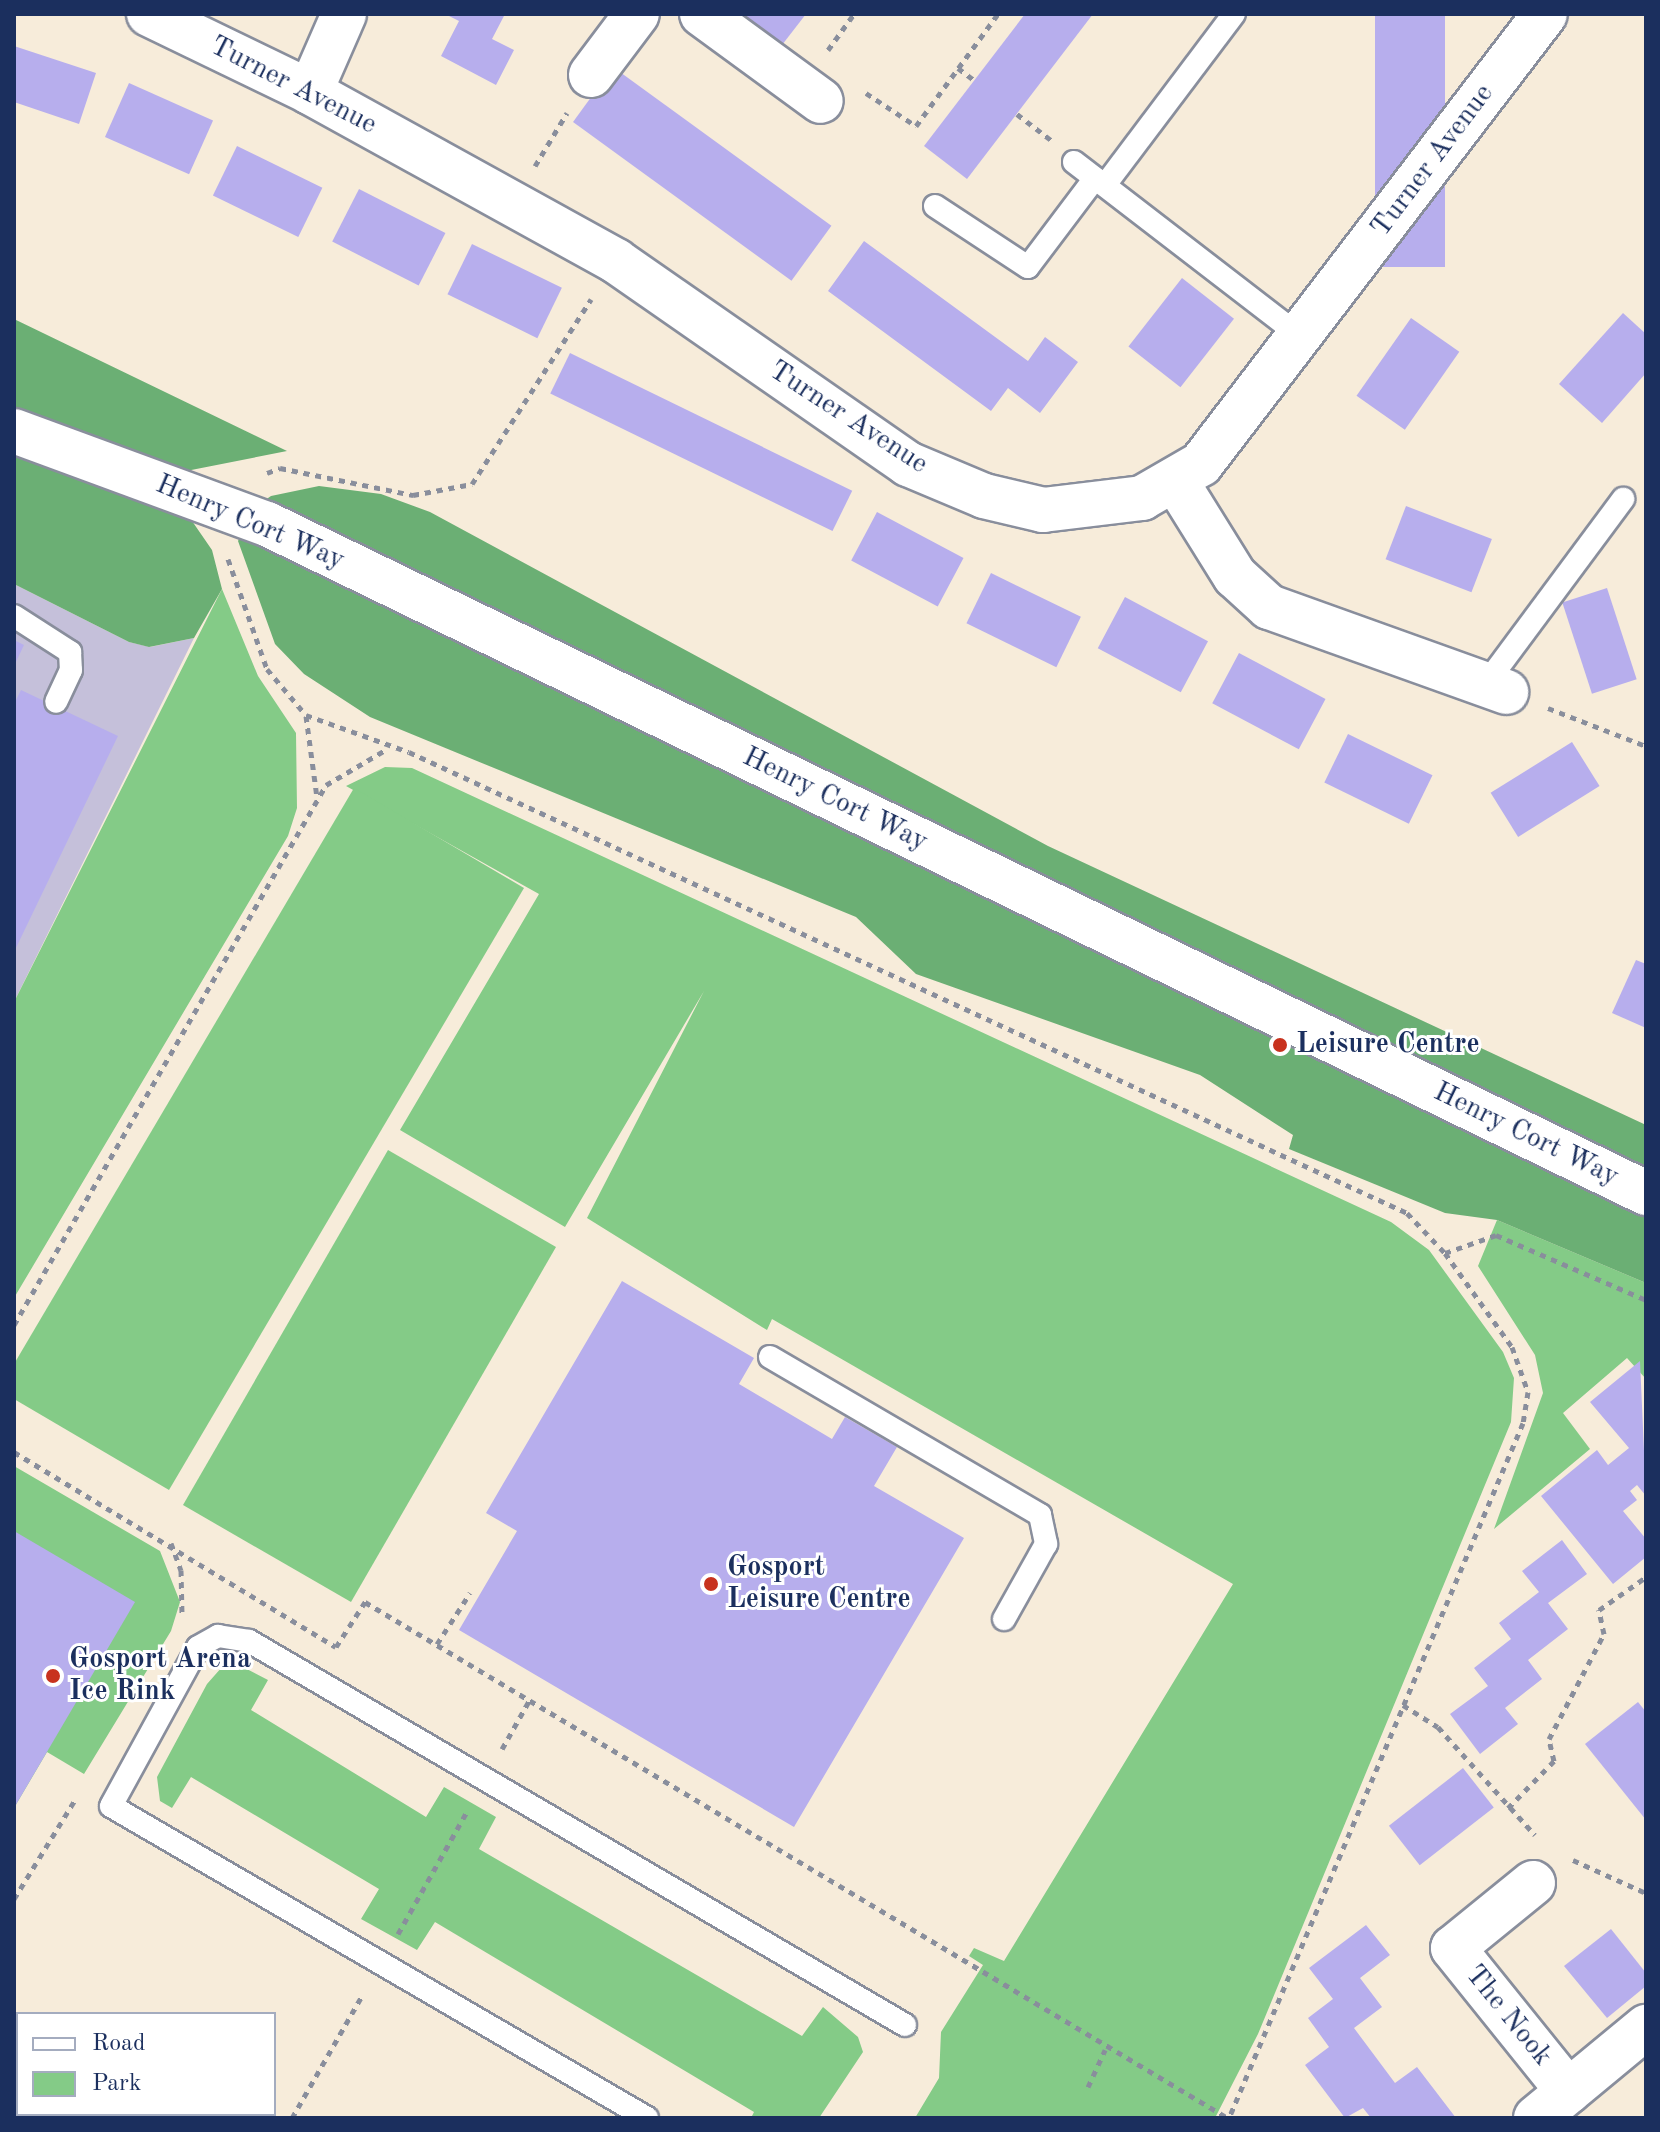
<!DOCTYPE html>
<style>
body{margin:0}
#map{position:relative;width:1660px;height:2132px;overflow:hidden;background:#f7ecda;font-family:"Old Standard TT",serif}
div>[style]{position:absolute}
.industrial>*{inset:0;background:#c5c0da}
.green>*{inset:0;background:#84cb87;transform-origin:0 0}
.forest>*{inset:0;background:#6baf74}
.building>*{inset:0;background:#b7aeed;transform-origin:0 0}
.path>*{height:5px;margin-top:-2.5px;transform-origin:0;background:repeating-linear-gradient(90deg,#898e9c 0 6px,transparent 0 12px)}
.roads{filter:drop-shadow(2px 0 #898e9c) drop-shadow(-2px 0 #898e9c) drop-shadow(0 2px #898e9c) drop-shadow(0 -2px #898e9c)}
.lane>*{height:22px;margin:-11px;padding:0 11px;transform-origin:11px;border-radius:11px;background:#fff}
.street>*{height:44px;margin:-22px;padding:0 22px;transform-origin:22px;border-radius:22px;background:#fff}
.dots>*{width:22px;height:22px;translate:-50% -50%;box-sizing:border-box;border:4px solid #fff;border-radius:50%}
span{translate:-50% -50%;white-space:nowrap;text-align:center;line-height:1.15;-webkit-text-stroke:6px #fff;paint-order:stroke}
.street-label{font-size:28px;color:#1b2f5e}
.poi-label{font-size:28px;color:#1b2f5e;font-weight:700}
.left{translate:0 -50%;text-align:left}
.frame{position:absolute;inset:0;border:16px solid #1b2f5e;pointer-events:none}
.legend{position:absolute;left:16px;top:2012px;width:260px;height:104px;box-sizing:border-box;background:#fff;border:2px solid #a4acbf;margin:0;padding:10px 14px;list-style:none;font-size:24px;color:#1b2f5e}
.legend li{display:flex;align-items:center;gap:16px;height:40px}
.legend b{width:40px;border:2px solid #a4acbf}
</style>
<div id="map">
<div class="industrial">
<i style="clip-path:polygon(14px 584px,129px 642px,150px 647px,194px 638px,14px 1002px)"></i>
</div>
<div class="green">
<i style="clip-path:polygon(222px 589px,258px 676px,296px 733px,297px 808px,288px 836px,14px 1298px,14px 1002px)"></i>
<i style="clip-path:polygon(385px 767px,412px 768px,1391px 1222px,1429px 1250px,1503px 1352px,1514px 1378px,1511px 1422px,1258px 2034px,1215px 2118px,915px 2118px,939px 2078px,941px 2032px,983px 1965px,969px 1956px,974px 1948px,1004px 1961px,1233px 1584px,772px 1319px,767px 1330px,587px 1218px,704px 991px,565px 1227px,400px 1130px,539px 894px,346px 786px)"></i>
<i style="clip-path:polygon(354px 788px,524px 888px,169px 1490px,14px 1399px,14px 1364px)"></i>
<i style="left:388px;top:1150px;width:194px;height:410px;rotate:30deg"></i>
<i style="clip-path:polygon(1497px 1220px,1646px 1283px,1646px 1379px,1627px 1358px,1563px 1413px,1590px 1449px,1494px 1529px,1543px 1393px,1535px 1355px,1478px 1266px)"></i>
<i style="clip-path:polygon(14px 1466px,160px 1551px,180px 1602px,171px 1631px,84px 1774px,47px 1752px,14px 1808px)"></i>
<i style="clip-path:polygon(241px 1666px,268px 1680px,251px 1710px,426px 1817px,444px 1787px,496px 1817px,479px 1849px,802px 2036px,823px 2007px,858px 2037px,863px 2052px,819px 2118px,751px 2118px,754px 2112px,435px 1922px,417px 1950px,361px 1919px,379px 1889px,191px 1777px,172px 1808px,160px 1801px,157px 1777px,207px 1684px,222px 1667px)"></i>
</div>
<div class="forest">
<i style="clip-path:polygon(14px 319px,287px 451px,176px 473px,181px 505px,212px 550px,222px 589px,194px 638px,149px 647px,129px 642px,14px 584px)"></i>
<i style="clip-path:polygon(319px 486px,381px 494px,430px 512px,1048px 846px,1646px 1125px,1646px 1283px,1497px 1220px,1445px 1213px,1289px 1149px,1293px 1135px,1200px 1075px,916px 974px,856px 917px,370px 717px,304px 674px,275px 644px,238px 541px,255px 507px,271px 496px)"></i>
</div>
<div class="building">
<i style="clip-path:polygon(445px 14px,505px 14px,492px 39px,514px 50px,496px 85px,441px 56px,459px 21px)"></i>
<i style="clip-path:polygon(741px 14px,806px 14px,782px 45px)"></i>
<i style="clip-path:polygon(1025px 14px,1093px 14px,967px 179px,924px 146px)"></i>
<i style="left:1375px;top:14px;width:70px;height:253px"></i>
<i style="clip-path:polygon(14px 46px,96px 73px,79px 124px,14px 102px)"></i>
<i style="left:613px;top:67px;width:270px;height:68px;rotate:36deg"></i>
<i style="left:129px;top:83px;width:92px;height:59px;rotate:24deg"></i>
<i style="left:237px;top:146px;width:95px;height:55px;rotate:26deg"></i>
<i style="left:359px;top:189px;width:97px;height:59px;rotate:27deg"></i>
<i style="clip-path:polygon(864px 241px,1028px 361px,1045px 337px,1078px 362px,1040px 413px,1008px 388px,991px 411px,828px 291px)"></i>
<i style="left:472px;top:244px;width:100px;height:56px;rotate:26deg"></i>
<i style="left:1182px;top:278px;width:66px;height:87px;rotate:38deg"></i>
<i style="clip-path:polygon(1623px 313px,1646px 334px,1646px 373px,1602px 423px,1559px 384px)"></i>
<i style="left:1411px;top:318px;width:59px;height:95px;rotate:35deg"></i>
<i style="left:570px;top:353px;width:314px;height:45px;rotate:26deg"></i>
<i style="left:1406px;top:506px;width:92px;height:57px;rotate:21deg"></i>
<i style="left:877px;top:512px;width:98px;height:55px;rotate:28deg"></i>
<i style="left:991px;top:573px;width:100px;height:56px;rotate:26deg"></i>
<i style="left:1607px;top:588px;width:96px;height:47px;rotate:72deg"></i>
<i style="left:1125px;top:597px;width:94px;height:58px;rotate:28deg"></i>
<i style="clip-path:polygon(14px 640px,24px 645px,14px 666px)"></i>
<i style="left:1239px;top:653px;width:98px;height:57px;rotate:28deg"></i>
<i style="clip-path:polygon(21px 690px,118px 736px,14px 952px,14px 704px)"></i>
<i style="left:1348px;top:734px;width:94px;height:54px;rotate:26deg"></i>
<i style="left:1572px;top:742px;width:52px;height:96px;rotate:58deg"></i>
<i style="clip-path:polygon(1636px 960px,1646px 964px,1646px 1028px,1612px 1013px)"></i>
<i style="clip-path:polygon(622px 1281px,754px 1358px,739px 1384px,832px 1439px,845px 1417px,897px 1447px,874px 1486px,964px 1538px,794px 1827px,459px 1630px,517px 1531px,486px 1513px)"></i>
<i style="clip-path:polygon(1640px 1361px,1646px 1496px,1637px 1485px,1630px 1491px,1637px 1500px,1623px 1511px,1646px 1539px,1646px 1557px,1613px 1584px,1541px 1496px,1597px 1450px,1608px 1465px,1629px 1448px,1590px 1402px)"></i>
<i style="clip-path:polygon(14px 1531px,135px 1602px,14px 1808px)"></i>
<i style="clip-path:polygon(1562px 1540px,1587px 1574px,1548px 1603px,1568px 1629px,1528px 1660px,1542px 1679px,1505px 1708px,1518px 1724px,1480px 1754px,1450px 1714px,1488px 1686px,1474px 1668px,1511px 1639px,1499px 1623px,1539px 1592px,1522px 1571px)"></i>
<i style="clip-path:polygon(1638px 1702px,1646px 1712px,1646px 1820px,1585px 1744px)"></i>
<i style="left:1463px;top:1768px;width:50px;height:94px;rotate:52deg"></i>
<i style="clip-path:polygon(1366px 1925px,1390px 1955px,1360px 1978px,1382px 2007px,1354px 2028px,1395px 2083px,1417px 2067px,1456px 2118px,1371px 2118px,1363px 2108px,1345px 2118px,1305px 2065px,1329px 2047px,1308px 2018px,1333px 1999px,1309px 1968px)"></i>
<i style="clip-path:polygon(1611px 1929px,1646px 1973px,1646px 1986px,1607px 2018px,1564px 1966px)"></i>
</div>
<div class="path">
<i style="left:828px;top:50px;width:44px;rotate:-54.2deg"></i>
<i style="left:958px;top:68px;width:20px;rotate:37deg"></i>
<i style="left:866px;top:93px;width:60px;rotate:33.4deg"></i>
<i style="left:916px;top:126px;width:139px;rotate:-53.8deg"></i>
<i style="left:1017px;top:114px;width:43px;rotate:37.4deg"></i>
<i style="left:535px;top:166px;width:62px;rotate:-58.9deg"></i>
<i style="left:267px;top:473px;width:14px;rotate:-21deg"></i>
<i style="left:280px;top:468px;width:136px;rotate:11.5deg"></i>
<i style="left:413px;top:495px;width:60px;rotate:-10.6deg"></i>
<i style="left:472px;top:484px;width:220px;rotate:-57.2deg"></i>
<i style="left:228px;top:559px;width:117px;rotate:70.5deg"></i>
<i style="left:267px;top:669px;width:60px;rotate:49.7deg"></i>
<i style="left:306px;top:715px;width:109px;rotate:19.8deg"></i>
<i style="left:409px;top:752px;width:1099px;rotate:24.79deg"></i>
<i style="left:1407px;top:1213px;width:55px;rotate:46.5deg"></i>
<i style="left:1445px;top:1253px;width:115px;rotate:54.5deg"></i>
<i style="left:1512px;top:1347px;width:48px;rotate:70.4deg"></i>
<i style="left:1528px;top:1392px;width:31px;rotate:99deg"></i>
<i style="left:1523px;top:1423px;width:755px;rotate:112.93deg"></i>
<i style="left:1548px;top:708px;width:105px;rotate:21.2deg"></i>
<i style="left:306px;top:716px;width:82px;rotate:82.3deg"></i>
<i style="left:1445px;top:1253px;width:54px;rotate:-19.4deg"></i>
<i style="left:1496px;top:1235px;width:163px;rotate:23.4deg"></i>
<i style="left:14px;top:1325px;width:624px;rotate:-59.98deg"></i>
<i style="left:326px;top:785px;width:71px;rotate:-30.5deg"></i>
<i style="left:14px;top:1452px;width:376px;rotate:31.2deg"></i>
<i style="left:336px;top:1647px;width:54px;rotate:-57.2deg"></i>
<i style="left:365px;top:1602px;width:1005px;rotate:30.88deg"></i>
<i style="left:171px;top:1543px;width:29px;rotate:70deg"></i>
<i style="left:181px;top:1570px;width:45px;rotate:88.7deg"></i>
<i style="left:437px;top:1644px;width:61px;rotate:-57.1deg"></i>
<i style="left:1403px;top:1705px;width:41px;rotate:32.2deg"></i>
<i style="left:1438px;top:1727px;width:145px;rotate:48.1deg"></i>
<i style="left:502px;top:1749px;width:55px;rotate:-60.6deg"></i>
<i style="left:1508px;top:1808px;width:66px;rotate:-45.6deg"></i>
<i style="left:1554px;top:1761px;width:23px;rotate:-103deg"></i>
<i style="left:1549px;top:1739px;width:119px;rotate:-62.4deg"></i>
<i style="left:1604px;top:1634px;width:25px;rotate:-102deg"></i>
<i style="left:1599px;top:1610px;width:57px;rotate:-35.1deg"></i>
<i style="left:1573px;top:1860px;width:80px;rotate:24.3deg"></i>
<i style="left:14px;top:1899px;width:116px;rotate:-58.4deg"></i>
<i style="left:398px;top:1934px;width:142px;rotate:-60.6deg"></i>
<i style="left:1088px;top:2087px;width:41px;rotate:-65.3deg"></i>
<i style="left:292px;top:2118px;width:143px;rotate:-60.2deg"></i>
</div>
<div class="roads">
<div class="lane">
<i style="left:1074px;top:162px;width:285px;rotate:37.6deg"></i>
<i style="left:1105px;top:185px;width:214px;rotate:-53deg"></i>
<i style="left:935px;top:206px;width:111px;rotate:33.3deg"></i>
<i style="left:1028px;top:267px;width:111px;rotate:-53deg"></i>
<i style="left:14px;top:616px;width:67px;rotate:32.7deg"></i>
<i style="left:70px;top:652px;width:18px;rotate:87deg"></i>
<i style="left:71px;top:670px;width:35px;rotate:115deg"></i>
<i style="left:1485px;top:685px;width:232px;rotate:-53.4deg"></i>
<i style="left:770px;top:1357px;width:313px;rotate:30.3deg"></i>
<i style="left:1040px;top:1515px;width:30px;rotate:78deg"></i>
<i style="left:1046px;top:1544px;width:86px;rotate:119.2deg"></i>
<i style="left:647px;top:2118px;width:620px;rotate:-149.8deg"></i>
<i style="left:111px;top:1806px;width:181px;rotate:-61.3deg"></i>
<i style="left:198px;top:1647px;width:23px;rotate:-29deg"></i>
<i style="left:218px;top:1636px;width:31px;rotate:9deg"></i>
<i style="left:249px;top:1641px;width:760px;rotate:30.34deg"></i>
</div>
<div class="street">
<i style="left:149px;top:14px;width:179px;rotate:25.8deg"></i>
<i style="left:310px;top:92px;width:350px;rotate:28.9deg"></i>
<i style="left:616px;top:261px;width:356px;rotate:34.8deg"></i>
<i style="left:908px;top:464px;width:82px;rotate:22.8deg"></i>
<i style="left:984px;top:496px;width:61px;rotate:13.3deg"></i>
<i style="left:1043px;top:510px;width:100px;rotate:-6.9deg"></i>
<i style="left:1142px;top:498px;width:68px;rotate:-30deg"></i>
<i style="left:1201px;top:464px;width:566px;rotate:-52.6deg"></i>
<i style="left:702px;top:14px;width:147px;rotate:36.2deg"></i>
<i style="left:591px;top:75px;width:76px;rotate:-53deg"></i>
<i style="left:310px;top:92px;width:85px;rotate:-66.4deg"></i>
<i style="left:14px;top:431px;width:270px;rotate:20.2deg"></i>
<i style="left:267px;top:524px;width:1533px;rotate:25.88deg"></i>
<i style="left:1177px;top:483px;width:110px;rotate:58.1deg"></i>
<i style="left:1235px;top:576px;width:46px;rotate:42.4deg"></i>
<i style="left:1269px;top:607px;width:252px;rotate:19.7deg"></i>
<i style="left:1533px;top:1883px;width:103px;rotate:140.9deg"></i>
<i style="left:1453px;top:1948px;width:184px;rotate:51.2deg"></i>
<i style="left:1536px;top:2118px;width:143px;rotate:-39.6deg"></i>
</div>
</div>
<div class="dots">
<i style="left:1280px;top:1045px;background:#c8321e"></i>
<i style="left:711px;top:1584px;background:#c8321e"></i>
<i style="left:53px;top:1676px;background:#c8321e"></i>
</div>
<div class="street-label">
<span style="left:293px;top:86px;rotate:27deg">Turner Avenue</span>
<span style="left:1433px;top:161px;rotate:-53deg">Turner Avenue</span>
<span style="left:848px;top:418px;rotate:33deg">Turner Avenue</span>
<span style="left:250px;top:523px;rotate:23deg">Henry Cort Way</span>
<span style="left:835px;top:800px;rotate:26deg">Henry Cort Way</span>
<span style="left:1526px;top:1135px;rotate:26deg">Henry Cort Way</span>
<span style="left:1508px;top:2016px;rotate:51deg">The Nook</span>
</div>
<div class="poi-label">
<span class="left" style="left:1296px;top:1045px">Leisure Centre</span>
<span class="left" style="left:727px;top:1584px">Gosport<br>Leisure Centre</span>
<span class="left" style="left:69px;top:1676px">Gosport Arena<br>Ice Rink</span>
</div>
<div class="frame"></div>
<ul class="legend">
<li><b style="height:10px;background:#fff"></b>Road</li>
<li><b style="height:22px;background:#84cb87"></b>Park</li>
</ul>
</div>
